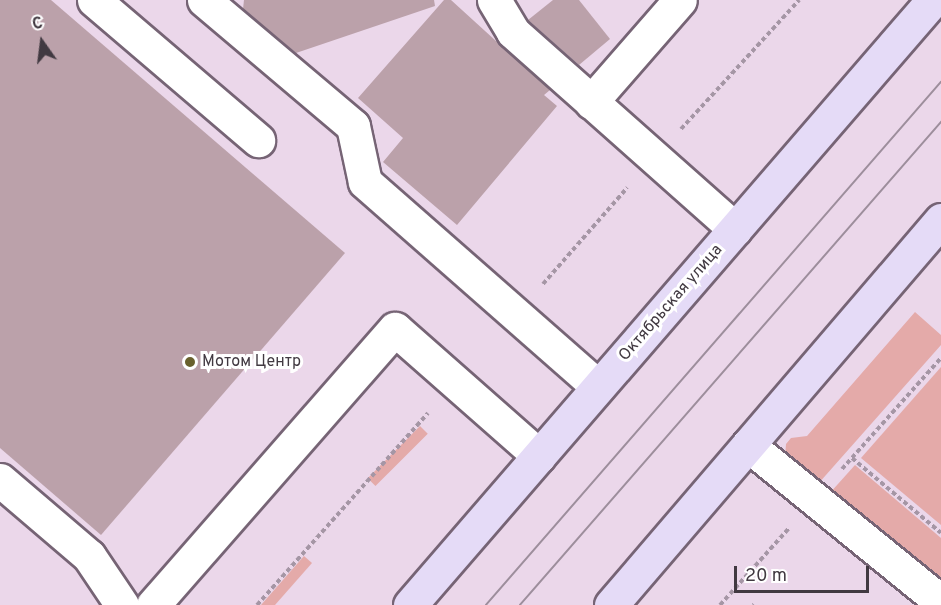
<!DOCTYPE html>
<meta charset="utf-8">
<style>
body{margin:0}
#map{position:relative;width:941px;height:605px;overflow:hidden;background:#ebd7ea;font-family:Overpass,sans-serif}
div>[style]{position:absolute}
.green>*{inset:0;background:#e4aaa9;transform-origin:0 0}
.building>*{inset:0;background:#bba1aa}
.path>*{height:4px;margin-top:-2px;transform-origin:0;background:repeating-linear-gradient(90deg,#a596a5 0 4.5px,transparent 0 7.5px)}
.roads{filter:drop-shadow(2px 0 #766475) drop-shadow(-2px 0 #766475) drop-shadow(0 2px #766475) drop-shadow(0 -2px #766475)}
.minor>*{height:33px;margin:-16.5px;padding:0 16.5px;transform-origin:16.5px;border-radius:16.5px;background:#fff}
.major>*{height:33px;margin:-16.5px;padding:0 16.5px;transform-origin:16.5px;border-radius:16.5px;background:#e5dbf7}
.tram>*{height:1.5px;margin:-0.75px;padding:0 0.75px;transform-origin:0.75px;border-radius:0.75px;background:#9d8e9c}
.dots>*{width:16px;height:16px;translate:-50% -50%;box-sizing:border-box;border:3px solid #fff;border-radius:50%}
span{translate:-50% -50%;white-space:nowrap;text-align:center;line-height:1.15;-webkit-text-stroke:6px #fff;paint-order:stroke}
.street-label{font-size:16px;color:#413941}
.poi-label{font-size:16px;color:#413941}
.left{translate:0 -50%;text-align:left}
.north{position:absolute;left:12px;top:12px;width:60px;height:60px;-webkit-text-stroke:4px #fff;paint-order:stroke;rotate:346deg;font-size:16px;font-weight:700;line-height:24px;text-align:center;color:#413941}
.north::after{content:'';display:block;margin:auto;width:21px;height:27px;background:#413941;clip-path:polygon(50% 0,100% 100%,50% 72%,0 100%)}
.scale{position:absolute;left:734px;top:566px;width:135px;height:27px;box-sizing:border-box;border:3px solid #413941;border-top:0;padding-left:8px;font-size:18px;line-height:21px;white-space:nowrap;color:#413941;-webkit-text-stroke:4px #fff;paint-order:stroke}
</style>
<div id="map">
<div class="green">
<i style="clip-path:polygon(915px 312px,941px 335px,941px 345px,818px 484px,785px 457px,786px 444px,791px 438px,807px 436px)"></i>
<i style="clip-path:polygon(941px 367px,941px 525px,861px 458px)"></i>
<i style="left:420px;top:426px;width:11px;height:74px;rotate:45deg"></i>
<i style="clip-path:polygon(855px 465px,941px 538px,941px 587px,829px 494px)"></i>
<i style="clip-path:polygon(304px 556px,312px 563px,275px 605px,261px 605px)"></i>
</div>
<div class="building">
<i style="clip-path:polygon(0 0,51px 0,345px 253px,101px 535px,0 448px)"></i>
<i style="clip-path:polygon(244px 0,434px 0,435px 6px,296px 53px,243px 9px)"></i>
<i style="clip-path:polygon(444px 0,451px 0,550px 90px,544px 95px,557px 106px,457px 225px,383px 162px,403px 138px,358px 98px)"></i>
<i style="clip-path:polygon(553px 0,579px 0,610px 39px,579px 65px,528px 20px)"></i>
</div>
<div class="path">
<i style="left:681px;top:129px;width:175px;rotate:-47.5deg"></i>
<i style="left:543px;top:284px;width:128px;rotate:-48.8deg"></i>
<i style="left:852px;top:458px;width:116px;rotate:40.1deg"></i>
<i style="left:842px;top:469px;width:149px;rotate:-48.3deg"></i>
<i style="left:257px;top:605px;width:257px;rotate:-48.3deg"></i>
<i style="left:720px;top:605px;width:103px;rotate:-48.1deg"></i>
<i style="left:753px;top:605px;width:1px;rotate:-45deg"></i>
</div>
<div class="roads">
<div class="minor">
<i style="left:94px;top:0;width:216px;rotate:40.5deg"></i>
<i style="left:204px;top:0;width:195px;rotate:40.2deg"></i>
<i style="left:353px;top:126px;width:57px;rotate:77.9deg"></i>
<i style="left:365px;top:182px;width:310px;rotate:41.3deg"></i>
<i style="left:494px;top:0;width:37px;rotate:59deg"></i>
<i style="left:513px;top:32px;width:297px;rotate:41.6deg"></i>
<i style="left:591px;top:102px;width:135px;rotate:-48.9deg"></i>
<i style="left:748px;top:445px;width:249px;rotate:39.1deg"></i>
<i style="left:0;top:480px;width:117px;rotate:40.5deg"></i>
<i style="left:89px;top:556px;width:59px;rotate:56deg"></i>
<i style="left:153px;top:605px;width:367px;rotate:-48.8deg"></i>
<i style="left:395px;top:329px;width:192px;rotate:41.4deg"></i>
</div>
<div class="major">
<i style="left:410px;top:605px;width:800px;rotate:-49.16deg"></i>
<i style="left:611px;top:605px;width:507px;rotate:-49.4deg"></i>
</div>
</div>
<div class="tram">
<i style="left:486px;top:605px;width:693px;rotate:-48.98deg"></i>
<i style="left:520px;top:605px;width:641px;rotate:-48.92deg"></i>
</div>
<div class="dots">
<i style="left:190px;top:362px;background:#69612d"></i>
</div>
<div class="street-label">
<span style="left:671px;top:303px;rotate:-49deg">Октябрьская улица</span>
</div>
<div class="poi-label">
<span class="left" style="left:202px;top:362px">Мотом Центр</span>
</div>
<div class="north">С</div>
<div class="scale">20 m</div>
</div>
